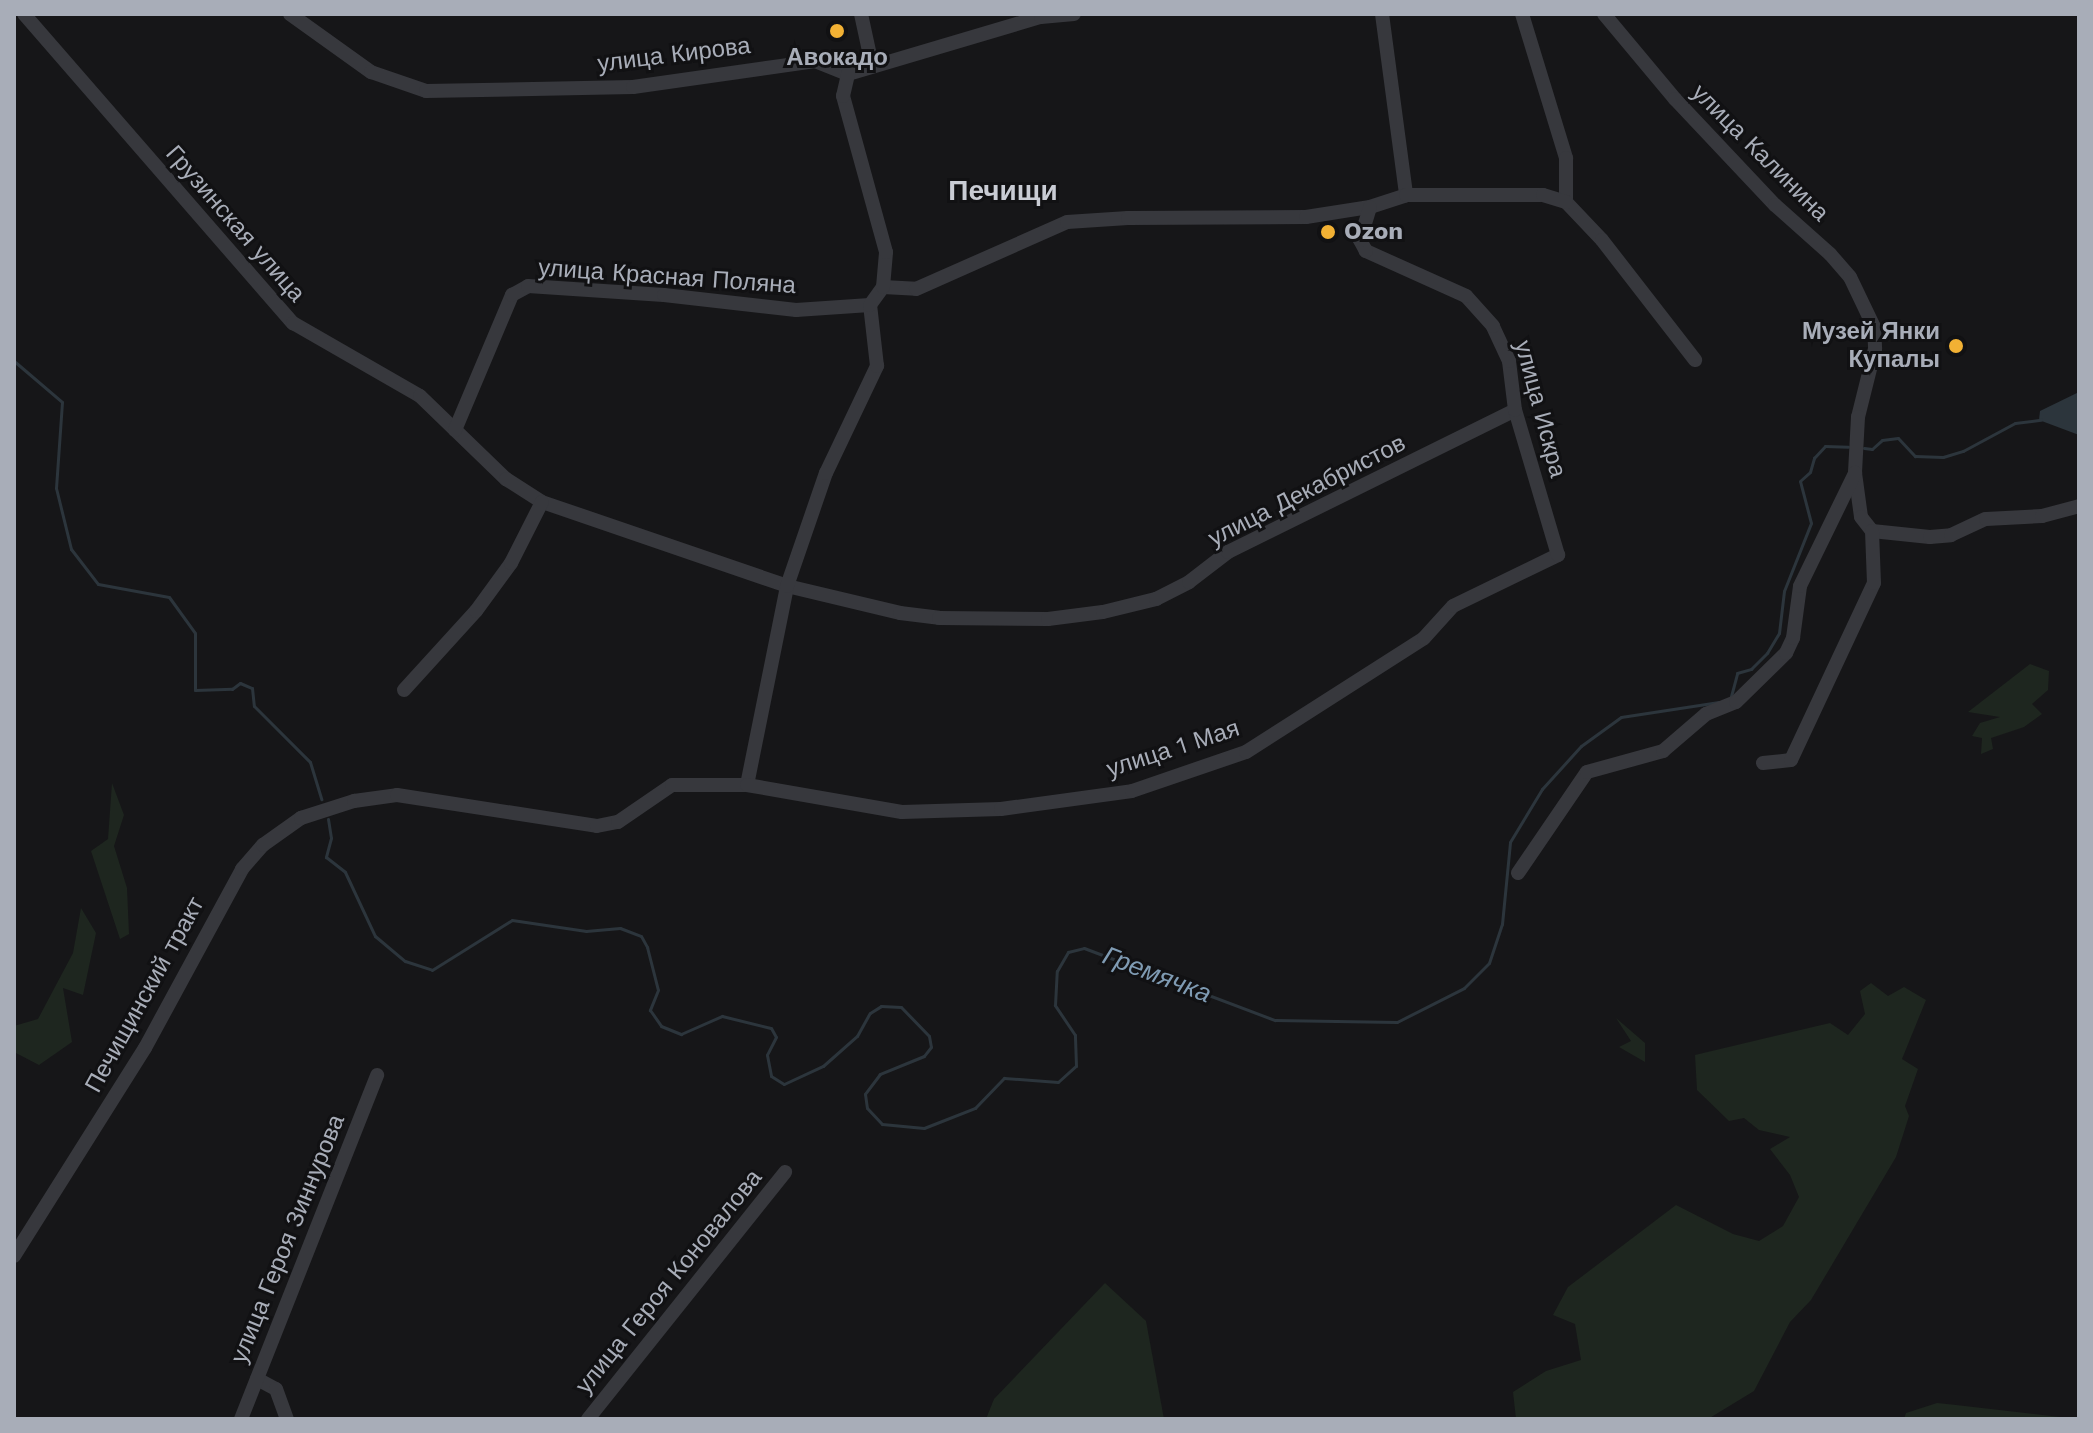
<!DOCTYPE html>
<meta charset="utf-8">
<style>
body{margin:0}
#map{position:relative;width:2093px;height:1433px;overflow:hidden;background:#161618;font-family:"Work Sans",sans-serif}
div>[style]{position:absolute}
.green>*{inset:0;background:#1e261f}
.water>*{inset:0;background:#2c353c}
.stream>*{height:3px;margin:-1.5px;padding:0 1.5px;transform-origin:1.5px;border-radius:1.5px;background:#2c353c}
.minor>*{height:14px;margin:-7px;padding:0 7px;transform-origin:7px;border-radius:7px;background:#37383d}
.dots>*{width:22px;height:22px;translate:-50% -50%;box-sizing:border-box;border:4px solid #111113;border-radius:50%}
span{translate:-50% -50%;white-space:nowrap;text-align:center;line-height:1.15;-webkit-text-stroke:6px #111113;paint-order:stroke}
.street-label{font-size:24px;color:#a8adb8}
.poi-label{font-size:24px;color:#a8adb8;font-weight:700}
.left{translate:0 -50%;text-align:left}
.right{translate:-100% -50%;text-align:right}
.water-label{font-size:26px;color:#7f9bb3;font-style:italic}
.quarter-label{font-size:28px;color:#c9ccd4;font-weight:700}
.frame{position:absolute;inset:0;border:16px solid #a8adb8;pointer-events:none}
</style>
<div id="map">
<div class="green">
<i style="clip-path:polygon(2030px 664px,2049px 671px,2048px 690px,2032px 704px,2042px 714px,2024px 727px,1991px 738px,1993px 749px,1981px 754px,1982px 738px,1972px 736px,1980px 723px,2000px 717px,1968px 712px)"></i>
<i style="clip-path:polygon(112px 783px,124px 815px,114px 846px,127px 888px,129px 934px,120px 939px,91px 851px,108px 839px)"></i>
<i style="clip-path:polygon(81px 908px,96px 933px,83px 995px,63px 988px,72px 1042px,39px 1065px,14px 1052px,14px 1026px,38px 1019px,73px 953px)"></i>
<i style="clip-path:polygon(1871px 983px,1888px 996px,1904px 987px,1926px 1000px,1902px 1059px,1918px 1069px,1905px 1106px,1909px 1116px,1896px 1157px,1811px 1300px,1790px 1322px,1754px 1391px,1708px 1419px,1516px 1419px,1513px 1392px,1546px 1371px,1581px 1360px,1575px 1324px,1553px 1315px,1568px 1287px,1676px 1205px,1733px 1234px,1759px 1241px,1783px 1226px,1799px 1197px,1790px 1175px,1770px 1149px,1790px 1137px,1759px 1130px,1744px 1118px,1729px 1121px,1697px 1090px,1695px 1055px,1830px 1023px,1848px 1035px,1865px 1014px,1860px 991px)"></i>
<i style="clip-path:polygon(1616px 1018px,1645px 1043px,1645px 1062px,1619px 1047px,1631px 1041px)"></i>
<i style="clip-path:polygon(1105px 1283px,1146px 1321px,1164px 1419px,986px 1419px,994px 1399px)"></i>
<i style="clip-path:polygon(1937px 1403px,1956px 1405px,2077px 1419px,1904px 1419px,1906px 1413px)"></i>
</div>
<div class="water">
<i style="clip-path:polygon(2079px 392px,2079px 435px,2039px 420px,2040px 411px)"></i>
</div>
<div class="stream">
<i style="left:14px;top:361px;width:63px;rotate:40.5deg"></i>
<i style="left:62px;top:402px;width:86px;rotate:94deg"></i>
<i style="left:56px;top:488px;width:63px;rotate:76.2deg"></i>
<i style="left:71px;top:549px;width:44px;rotate:52.4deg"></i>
<i style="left:98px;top:584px;width:72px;rotate:10.4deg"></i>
<i style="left:169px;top:597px;width:44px;rotate:54.2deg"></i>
<i style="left:195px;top:633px;width:57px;rotate:90deg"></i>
<i style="left:195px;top:690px;width:37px;rotate:-2deg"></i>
<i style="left:232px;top:689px;width:10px;rotate:-37deg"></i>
<i style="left:240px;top:683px;width:13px;rotate:23deg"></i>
<i style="left:252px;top:688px;width:18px;rotate:84deg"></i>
<i style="left:254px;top:706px;width:79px;rotate:45deg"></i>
<i style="left:310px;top:762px;width:39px;rotate:73deg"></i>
<i style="left:1864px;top:448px;width:8px;rotate:7deg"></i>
<i style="left:1872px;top:449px;width:13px;rotate:-42deg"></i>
<i style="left:1882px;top:440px;width:16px;rotate:-7deg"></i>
<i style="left:1898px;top:438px;width:25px;rotate:47deg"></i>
<i style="left:1915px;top:456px;width:28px;rotate:2deg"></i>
<i style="left:1943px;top:457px;width:21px;rotate:-17deg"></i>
<i style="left:1963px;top:451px;width:59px;rotate:-28.3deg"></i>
<i style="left:2015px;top:423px;width:26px;rotate:-7deg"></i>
<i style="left:1730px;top:700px;width:28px;rotate:-75deg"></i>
<i style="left:1737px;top:673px;width:15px;rotate:-16deg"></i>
<i style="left:1751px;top:669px;width:23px;rotate:-45deg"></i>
<i style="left:1767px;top:653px;width:23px;rotate:-59deg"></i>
<i style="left:1779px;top:633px;width:42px;rotate:-83.2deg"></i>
<i style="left:1784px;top:591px;width:73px;rotate:-68.3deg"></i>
<i style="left:1811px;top:523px;width:43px;rotate:-104.7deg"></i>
<i style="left:1800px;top:481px;width:13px;rotate:-42deg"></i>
<i style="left:1810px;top:472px;width:15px;rotate:-74deg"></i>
<i style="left:1814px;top:458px;width:16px;rotate:-47deg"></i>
<i style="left:1825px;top:446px;width:23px;rotate:2deg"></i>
<i style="left:328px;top:819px;width:19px;rotate:81deg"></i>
<i style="left:331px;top:838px;width:20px;rotate:105deg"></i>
<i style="left:326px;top:857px;width:24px;rotate:38deg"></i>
<i style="left:345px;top:872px;width:71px;rotate:64.9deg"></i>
<i style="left:375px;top:936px;width:39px;rotate:40deg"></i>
<i style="left:405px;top:961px;width:28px;rotate:18deg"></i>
<i style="left:432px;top:970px;width:94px;rotate:-32deg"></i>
<i style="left:512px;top:920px;width:75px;rotate:8.5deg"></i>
<i style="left:586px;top:931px;width:34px;rotate:-5deg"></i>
<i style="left:620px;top:928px;width:22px;rotate:21deg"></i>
<i style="left:641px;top:936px;width:13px;rotate:61deg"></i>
<i style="left:647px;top:947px;width:44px;rotate:75.7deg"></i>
<i style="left:658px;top:990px;width:22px;rotate:112deg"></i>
<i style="left:650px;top:1010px;width:19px;rotate:55deg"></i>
<i style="left:661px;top:1026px;width:22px;rotate:22deg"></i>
<i style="left:681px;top:1034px;width:45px;rotate:-23.7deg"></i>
<i style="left:722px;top:1016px;width:50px;rotate:13.8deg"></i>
<i style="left:771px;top:1028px;width:10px;rotate:61deg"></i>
<i style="left:776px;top:1037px;width:20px;rotate:117deg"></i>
<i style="left:767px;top:1055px;width:21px;rotate:79deg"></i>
<i style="left:771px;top:1076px;width:15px;rotate:32deg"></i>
<i style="left:784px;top:1084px;width:43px;rotate:-24.8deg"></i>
<i style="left:823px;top:1066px;width:45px;rotate:-41.4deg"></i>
<i style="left:857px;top:1036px;width:26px;rotate:-61deg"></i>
<i style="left:870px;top:1013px;width:13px;rotate:-32deg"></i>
<i style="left:881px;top:1006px;width:20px;rotate:3deg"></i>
<i style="left:901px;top:1007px;width:40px;rotate:46deg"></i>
<i style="left:929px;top:1036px;width:11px;rotate:80deg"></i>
<i style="left:931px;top:1047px;width:11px;rotate:128deg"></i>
<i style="left:924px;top:1056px;width:48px;rotate:157.8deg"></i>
<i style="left:880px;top:1074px;width:25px;rotate:127deg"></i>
<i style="left:865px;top:1094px;width:14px;rotate:82deg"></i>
<i style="left:867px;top:1108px;width:22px;rotate:47deg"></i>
<i style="left:882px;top:1124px;width:42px;rotate:5.4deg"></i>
<i style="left:924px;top:1128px;width:55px;rotate:-21.4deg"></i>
<i style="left:975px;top:1108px;width:42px;rotate:-46deg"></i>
<i style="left:1004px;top:1078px;width:54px;rotate:4.2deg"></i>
<i style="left:1058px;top:1082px;width:24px;rotate:-42deg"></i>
<i style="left:1076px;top:1066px;width:31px;rotate:-92deg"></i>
<i style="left:1075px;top:1035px;width:36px;rotate:-124deg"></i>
<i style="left:1055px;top:1005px;width:34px;rotate:-87deg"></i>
<i style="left:1057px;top:971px;width:22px;rotate:-60deg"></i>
<i style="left:1068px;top:952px;width:16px;rotate:-14deg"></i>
<i style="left:1084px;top:948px;width:204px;rotate:20.7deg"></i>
<i style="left:1275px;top:1020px;width:122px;rotate:0.9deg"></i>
<i style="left:1397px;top:1022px;width:75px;rotate:-26.9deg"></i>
<i style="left:1464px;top:988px;width:35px;rotate:-45deg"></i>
<i style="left:1489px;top:963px;width:41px;rotate:-71.6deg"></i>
<i style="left:1502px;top:924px;width:82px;rotate:-84.4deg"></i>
<i style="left:1510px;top:842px;width:62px;rotate:-58.9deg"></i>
<i style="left:1542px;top:789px;width:58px;rotate:-47.8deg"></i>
<i style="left:1581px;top:746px;width:49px;rotate:-35.9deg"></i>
<i style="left:1621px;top:717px;width:99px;rotate:-8.7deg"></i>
</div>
<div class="minor">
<i style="left:24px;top:14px;width:410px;rotate:49deg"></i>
<i style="left:293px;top:323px;width:146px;rotate:29.9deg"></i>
<i style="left:420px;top:396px;width:120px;rotate:44deg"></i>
<i style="left:506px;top:479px;width:43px;rotate:32.6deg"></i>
<i style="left:542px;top:502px;width:259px;rotate:18.9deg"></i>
<i style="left:787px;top:586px;width:116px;rotate:13.4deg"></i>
<i style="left:900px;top:613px;width:39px;rotate:7deg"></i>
<i style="left:939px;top:618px;width:109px;rotate:0.5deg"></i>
<i style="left:1048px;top:619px;width:55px;rotate:-7.3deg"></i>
<i style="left:1103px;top:612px;width:55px;rotate:-13.8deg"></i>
<i style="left:1156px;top:599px;width:37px;rotate:-27deg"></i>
<i style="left:1189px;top:582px;width:49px;rotate:-37.6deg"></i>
<i style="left:1228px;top:552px;width:320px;rotate:-26.3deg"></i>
<i style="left:290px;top:14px;width:100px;rotate:35.6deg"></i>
<i style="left:371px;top:72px;width:58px;rotate:19.1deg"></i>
<i style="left:426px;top:91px;width:207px;rotate:-1.1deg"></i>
<i style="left:633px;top:87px;width:184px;rotate:-8.1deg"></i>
<i style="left:815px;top:61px;width:35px;rotate:22deg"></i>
<i style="left:848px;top:74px;width:201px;rotate:-16.5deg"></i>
<i style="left:1041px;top:17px;width:33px;rotate:-5deg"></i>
<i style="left:861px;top:14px;width:52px;rotate:77.8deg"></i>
<i style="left:1382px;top:14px;width:183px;rotate:82.4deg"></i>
<i style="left:1522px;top:14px;width:151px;rotate:73deg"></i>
<i style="left:1566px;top:158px;width:44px;rotate:90deg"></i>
<i style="left:1566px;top:202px;width:52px;rotate:46.5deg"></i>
<i style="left:1602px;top:240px;width:152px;rotate:52.2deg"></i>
<i style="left:1604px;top:14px;width:111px;rotate:50.1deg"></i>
<i style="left:1675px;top:99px;width:146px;rotate:46.7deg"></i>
<i style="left:1775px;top:205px;width:74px;rotate:41.7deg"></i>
<i style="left:1830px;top:254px;width:30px;rotate:49deg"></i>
<i style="left:1850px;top:277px;width:55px;rotate:64.4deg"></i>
<i style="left:1874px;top:327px;width:22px;rotate:87deg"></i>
<i style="left:1875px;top:349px;width:70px;rotate:104deg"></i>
<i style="left:1858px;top:417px;width:56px;rotate:93.1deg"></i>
<i style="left:1855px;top:473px;width:44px;rotate:82.2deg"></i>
<i style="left:1861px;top:517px;width:18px;rotate:52deg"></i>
<i style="left:1872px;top:531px;width:58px;rotate:5.9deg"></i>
<i style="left:1930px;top:537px;width:21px;rotate:-5deg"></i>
<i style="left:1951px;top:535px;width:38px;rotate:-25deg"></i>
<i style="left:1986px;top:519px;width:56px;rotate:-3.1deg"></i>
<i style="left:2042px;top:516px;width:38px;rotate:-15deg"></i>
<i style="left:883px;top:287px;width:33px;rotate:3deg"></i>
<i style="left:916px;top:289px;width:165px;rotate:-23.9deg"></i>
<i style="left:1067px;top:222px;width:61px;rotate:-3.8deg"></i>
<i style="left:1128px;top:218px;width:178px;rotate:-0.3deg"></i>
<i style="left:1306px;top:217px;width:65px;rotate:-8.9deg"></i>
<i style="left:1370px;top:207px;width:38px;rotate:-18deg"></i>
<i style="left:1406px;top:195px;width:137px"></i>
<i style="left:1543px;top:195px;width:24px;rotate:17deg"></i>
<i style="left:455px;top:430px;width:147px;rotate:-67.1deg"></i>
<i style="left:512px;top:295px;width:18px;rotate:-29deg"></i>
<i style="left:528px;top:286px;width:136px;rotate:3.8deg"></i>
<i style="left:664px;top:295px;width:133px;rotate:6.5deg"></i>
<i style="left:796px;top:310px;width:74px;rotate:-3.9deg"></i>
<i style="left:404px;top:690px;width:107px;rotate:-47.7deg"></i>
<i style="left:476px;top:611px;width:59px;rotate:-53.9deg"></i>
<i style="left:511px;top:563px;width:68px;rotate:-63.1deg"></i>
<i style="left:1763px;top:763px;width:28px;rotate:-6deg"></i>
<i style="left:1791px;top:760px;width:195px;rotate:-64.9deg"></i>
<i style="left:1874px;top:583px;width:52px;rotate:-92.2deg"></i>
<i style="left:747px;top:785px;width:203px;rotate:-78.6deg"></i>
<i style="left:787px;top:586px;width:120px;rotate:-71deg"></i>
<i style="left:826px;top:473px;width:119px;rotate:-64.5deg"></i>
<i style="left:877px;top:366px;width:61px;rotate:-96.5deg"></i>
<i style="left:870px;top:305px;width:22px;rotate:-54deg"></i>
<i style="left:883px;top:287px;width:35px;rotate:-85deg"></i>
<i style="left:886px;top:252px;width:162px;rotate:-105.4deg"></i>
<i style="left:843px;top:96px;width:23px;rotate:-77deg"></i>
<i style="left:1518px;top:873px;width:122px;rotate:-55.7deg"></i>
<i style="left:1587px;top:772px;width:79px;rotate:-15.4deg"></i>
<i style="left:1663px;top:751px;width:57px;rotate:-40.7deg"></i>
<i style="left:1706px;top:714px;width:32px;rotate:-22deg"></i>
<i style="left:1736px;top:702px;width:70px;rotate:-44.4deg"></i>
<i style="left:1786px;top:653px;width:17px;rotate:-65deg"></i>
<i style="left:1793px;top:638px;width:52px;rotate:-82.3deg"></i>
<i style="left:1800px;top:586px;width:126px;rotate:-64deg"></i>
<i style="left:14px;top:1256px;width:246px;rotate:-57.8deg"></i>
<i style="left:145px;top:1048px;width:204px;rotate:-61.5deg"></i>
<i style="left:242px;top:869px;width:32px;rotate:-49deg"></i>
<i style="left:263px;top:845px;width:47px;rotate:-35.4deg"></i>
<i style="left:301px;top:818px;width:56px;rotate:-17.8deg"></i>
<i style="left:354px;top:801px;width:43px;rotate:-7.9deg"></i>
<i style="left:397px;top:795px;width:202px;rotate:8.8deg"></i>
<i style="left:597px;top:826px;width:21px;rotate:-11deg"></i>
<i style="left:618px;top:822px;width:65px;rotate:-34.4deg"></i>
<i style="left:672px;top:785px;width:75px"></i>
<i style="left:747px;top:785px;width:157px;rotate:9.9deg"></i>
<i style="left:902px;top:812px;width:99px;rotate:-1.7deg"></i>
<i style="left:1001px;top:809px;width:132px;rotate:-7.8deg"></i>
<i style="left:1132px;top:791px;width:120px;rotate:-18.9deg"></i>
<i style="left:1246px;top:752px;width:211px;rotate:-32.6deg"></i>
<i style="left:1424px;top:638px;width:43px;rotate:-47.8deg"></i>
<i style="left:1453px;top:606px;width:117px;rotate:-25.9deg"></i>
<i style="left:1558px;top:555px;width:151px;rotate:-106.5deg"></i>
<i style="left:1515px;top:410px;width:49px;rotate:-97deg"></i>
<i style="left:1509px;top:361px;width:38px;rotate:-115deg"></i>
<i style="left:1493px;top:326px;width:40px;rotate:-132deg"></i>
<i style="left:1466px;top:296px;width:110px;rotate:-155.8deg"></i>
<i style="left:1366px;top:251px;width:13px;rotate:-119deg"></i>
<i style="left:1360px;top:240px;width:34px;rotate:-73deg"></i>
<i style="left:257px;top:1379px;width:21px;rotate:28deg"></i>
<i style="left:276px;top:1389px;width:32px;rotate:70deg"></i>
<i style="left:241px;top:1419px;width:370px;rotate:-68.4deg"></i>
<i style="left:588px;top:1419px;width:316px;rotate:-51.4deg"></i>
</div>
<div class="dots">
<i style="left:837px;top:31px;background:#f2b134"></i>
<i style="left:1328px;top:232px;background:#f2b134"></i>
<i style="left:1956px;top:346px;background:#f2b134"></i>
</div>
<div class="street-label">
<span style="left:674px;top:55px;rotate:-7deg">улица Кирова</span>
<span style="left:1760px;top:153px;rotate:45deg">улица Калинина</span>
<span style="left:235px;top:224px;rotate:49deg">Грузинская улица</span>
<span style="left:667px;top:277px;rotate:4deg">улица Красная Поляна</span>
<span style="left:1540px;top:409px;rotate:75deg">улица Искра</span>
<span style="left:1307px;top:491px;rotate:-27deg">улица Декабристов</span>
<span style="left:1173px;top:749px;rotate:-18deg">улица 1 Мая</span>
<span style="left:145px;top:995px;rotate:-61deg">Печищинский тракт</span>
<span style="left:288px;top:1239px;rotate:-68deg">улица Героя Зиннурова</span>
<span style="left:669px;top:1282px;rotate:-51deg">улица Героя Коновалова</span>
</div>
<div class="poi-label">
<span style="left:837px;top:58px">Авокадо</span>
<span class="left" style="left:1344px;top:232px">Ozon</span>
<span class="right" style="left:1940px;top:346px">Музей Янки<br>Купалы</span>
</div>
<div class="water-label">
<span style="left:1157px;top:975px;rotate:21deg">Гремячка</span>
</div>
<div class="quarter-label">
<span style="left:1003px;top:191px">Печищи</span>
</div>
<div class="frame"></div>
</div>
